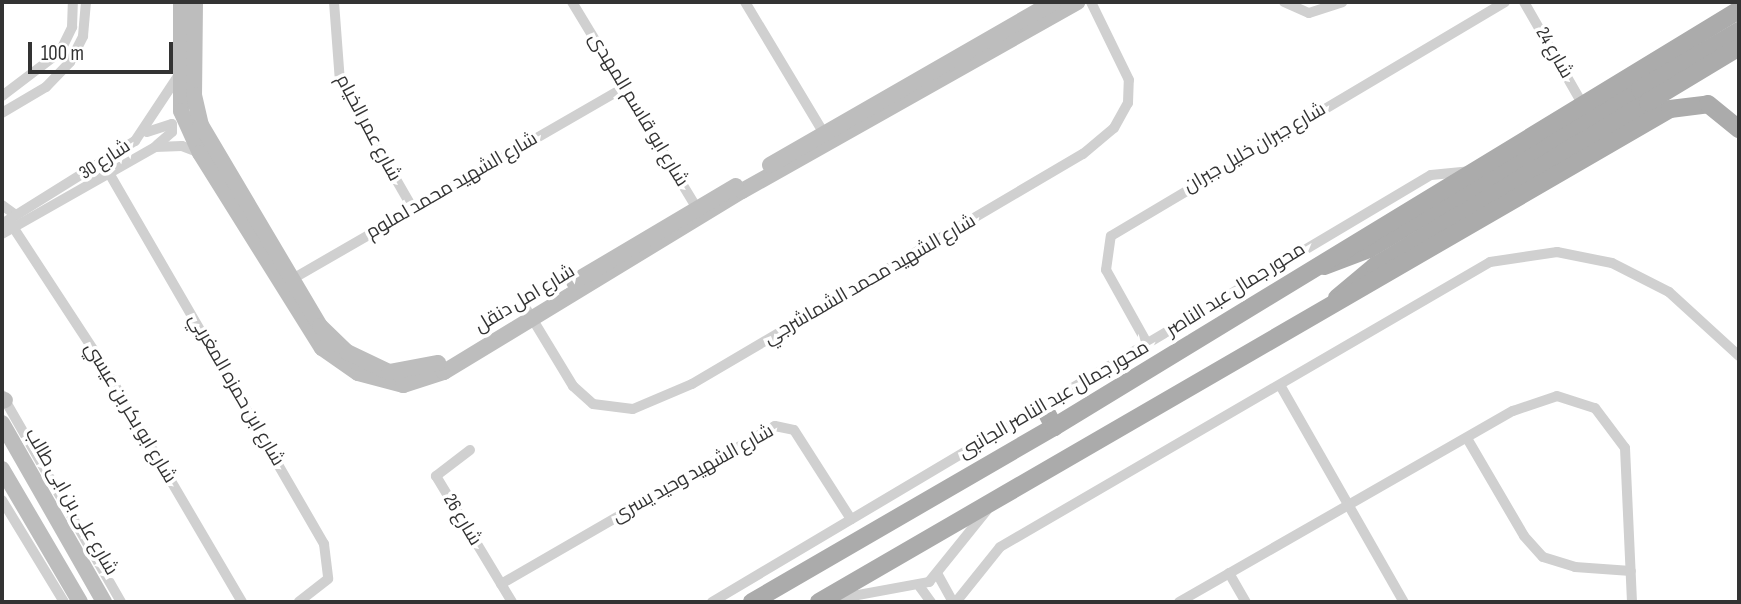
<!DOCTYPE html>
<meta charset="utf-8">
<style>
body{margin:0}
#map{position:relative;width:1741px;height:604px;overflow:hidden;background:#fff;font-family:"Sofia Sans Condensed",Cairo,sans-serif}
div>[style]{position:absolute}
.street>*{height:10px;margin:-5px;padding:0 5px;transform-origin:5px;border-radius:5px;background:#d0d0d0}
.secondary>*{height:16px;margin:-8px;padding:0 8px;transform-origin:8px;border-radius:8px;background:#bdbdbd}
.primary>*{height:18px;margin:-9px;padding:0 9px;transform-origin:9px;border-radius:9px;background:#ababab}
.primary-bridge>*{height:18px;margin:-9px;padding:0 9px;transform-origin:9px;border-radius:9px;background:#ababab}
span{translate:-50% -50%;white-space:nowrap;text-align:center;line-height:1.15;-webkit-text-stroke:7px #fff;paint-order:stroke}
.street-label{font-size:19px;color:#333}
.frame{position:absolute;inset:0;border:4px solid #333;pointer-events:none}
.scale{position:absolute;left:28px;top:42px;width:145px;height:32px;box-sizing:border-box;border:4px solid #333;border-top:0;padding-left:9px;font-size:21px;line-height:24px;white-space:nowrap;color:#333;-webkit-text-stroke:5px #fff;paint-order:stroke}
</style>
<div id="map">
<div class="street">
<i style="left:334px;top:2px;width:80px;rotate:85.7deg"></i>
<i style="left:340px;top:82px;width:146px;rotate:60.1deg"></i>
<i style="left:572px;top:2px;width:245px;rotate:58.8deg"></i>
<i style="left:745px;top:2px;width:157px;rotate:59deg"></i>
<i style="left:1284px;top:2px;width:27px;rotate:24deg"></i>
<i style="left:1309px;top:13px;width:35px;rotate:-18deg"></i>
<i style="left:1524px;top:2px;width:119px;rotate:60.2deg"></i>
<i style="left:2px;top:96px;width:73px;rotate:-37.2deg"></i>
<i style="left:60px;top:52px;width:28px;rotate:-64deg"></i>
<i style="left:72px;top:27px;width:25px;rotate:-88deg"></i>
<i style="left:2px;top:113px;width:51px;rotate:-30.6deg"></i>
<i style="left:46px;top:87px;width:35px;rotate:-46deg"></i>
<i style="left:70px;top:62px;width:29px;rotate:-63deg"></i>
<i style="left:83px;top:36px;width:34px;rotate:-85deg"></i>
<i style="left:147px;top:132px;width:26px;rotate:-18deg"></i>
<i style="left:172px;top:124px;width:8px;rotate:90deg"></i>
<i style="left:172px;top:132px;width:20px;rotate:139deg"></i>
<i style="left:109px;top:173px;width:429px;rotate:59.9deg"></i>
<i style="left:324px;top:544px;width:35px;rotate:83deg"></i>
<i style="left:328px;top:579px;width:37px;rotate:142deg"></i>
<i style="left:2px;top:205px;width:17px;rotate:36deg"></i>
<i style="left:2px;top:224px;width:157px;rotate:-32deg"></i>
<i style="left:135px;top:141px;width:78px;rotate:-56.5deg"></i>
<i style="left:13px;top:227px;width:159px;rotate:56.8deg"></i>
<i style="left:100px;top:360px;width:281px;rotate:59.6deg"></i>
<i style="left:2px;top:234px;width:176px;rotate:-29.6deg"></i>
<i style="left:155px;top:147px;width:27px;rotate:-2deg"></i>
<i style="left:182px;top:146px;width:19px;rotate:21deg"></i>
<i style="left:289px;top:281px;width:386px;rotate:-30deg"></i>
<i style="left:527px;top:310px;width:89px;rotate:58.8deg"></i>
<i style="left:573px;top:386px;width:27px;rotate:42deg"></i>
<i style="left:593px;top:404px;width:40px;rotate:7.1deg"></i>
<i style="left:633px;top:409px;width:64px;rotate:-23deg"></i>
<i style="left:692px;top:384px;width:454px;rotate:-30.5deg"></i>
<i style="left:1083px;top:154px;width:40px;rotate:-40deg"></i>
<i style="left:1114px;top:128px;width:29px;rotate:-61deg"></i>
<i style="left:1128px;top:103px;width:23px;rotate:-88deg"></i>
<i style="left:1129px;top:80px;width:87px;rotate:-116deg"></i>
<i style="left:1148px;top:345px;width:86px;rotate:-119.2deg"></i>
<i style="left:1106px;top:270px;width:34px;rotate:-82deg"></i>
<i style="left:1111px;top:236px;width:458px;rotate:-30.7deg"></i>
<i style="left:1280px;top:385px;width:250px;rotate:60.3deg"></i>
<i style="left:2px;top:395px;width:239px;rotate:60.1deg"></i>
<i style="left:1468px;top:440px;width:111px;rotate:59.7deg"></i>
<i style="left:1524px;top:536px;width:28px;rotate:48deg"></i>
<i style="left:1543px;top:557px;width:34px;rotate:17deg"></i>
<i style="left:1575px;top:567px;width:56px;rotate:4.1deg"></i>
<i style="left:470px;top:450px;width:43px;rotate:142.6deg"></i>
<i style="left:436px;top:476px;width:147px;rotate:58.9deg"></i>
<i style="left:2px;top:500px;width:119px;rotate:58.7deg"></i>
<i style="left:1229px;top:573px;width:34px;rotate:60deg"></i>
<i style="left:938px;top:575px;width:31px;rotate:61deg"></i>
<i style="left:501px;top:584px;width:316px;rotate:-30deg"></i>
<i style="left:775px;top:426px;width:19px;rotate:12deg"></i>
<i style="left:794px;top:430px;width:106px;rotate:57.4deg"></i>
<i style="left:920px;top:587px;width:19px;rotate:54deg"></i>
<i style="left:831px;top:600px;width:100px;rotate:-10.4deg"></i>
<i style="left:929px;top:582px;width:92px;rotate:-51.1deg"></i>
<i style="left:712px;top:602px;width:836px;rotate:-30.71deg"></i>
<i style="left:1431px;top:175px;width:41px;rotate:-5.6deg"></i>
<i style="left:956px;top:602px;width:70px;rotate:-51.3deg"></i>
<i style="left:1000px;top:547px;width:567px;rotate:-30.18deg"></i>
<i style="left:1490px;top:262px;width:68px;rotate:-8.5deg"></i>
<i style="left:1557px;top:252px;width:56px;rotate:11.3deg"></i>
<i style="left:1612px;top:263px;width:64px;rotate:27deg"></i>
<i style="left:1669px;top:292px;width:95px;rotate:42.4deg"></i>
<i style="left:1179px;top:602px;width:385px;rotate:-29.8deg"></i>
<i style="left:1513px;top:411px;width:46px;rotate:-18.8deg"></i>
<i style="left:1557px;top:396px;width:40px;rotate:18deg"></i>
<i style="left:1595px;top:408px;width:50px;rotate:53.1deg"></i>
<i style="left:1625px;top:448px;width:154px;rotate:87.4deg"></i>
</div>
<div class="secondary">
<i style="left:181px;top:2px;width:109px;rotate:90deg"></i>
<i style="left:181px;top:111px;width:46px;rotate:65.7deg"></i>
<i style="left:200px;top:153px;width:230px;rotate:58deg"></i>
<i style="left:322px;top:348px;width:44px;rotate:34.8deg"></i>
<i style="left:358px;top:373px;width:47px;rotate:14.9deg"></i>
<i style="left:403px;top:385px;width:43px;rotate:-17.6deg"></i>
<i style="left:444px;top:372px;width:349px;rotate:-31.3deg"></i>
<i style="left:742px;top:191px;width:385px;rotate:-29.4deg"></i>
<i style="left:195px;top:2px;width:93px;rotate:90.6deg"></i>
<i style="left:194px;top:95px;width:31px;rotate:77deg"></i>
<i style="left:201px;top:125px;width:234px;rotate:59.4deg"></i>
<i style="left:320px;top:326px;width:37px;rotate:44deg"></i>
<i style="left:347px;top:352px;width:47px;rotate:25.5deg"></i>
<i style="left:389px;top:372px;width:50px;rotate:-10.4deg"></i>
<i style="left:770px;top:165px;width:327px;rotate:-29.9deg"></i>
<i style="left:574px;top:282px;width:188px;rotate:-30.7deg"></i>
<i style="left:2px;top:401px;width:3px;rotate:-18deg"></i>
<i style="left:2px;top:423px;width:206px;rotate:60.3deg"></i>
<i style="left:2px;top:469px;width:154px;rotate:59.6deg"></i>
</div>
<div class="primary">
<i style="left:1324px;top:266px;width:48px;rotate:-20.7deg"></i>
<i style="left:1369px;top:249px;width:315px;rotate:-30.6deg"></i>
<i style="left:1337px;top:298px;width:50px;rotate:-40.1deg"></i>
<i style="left:1375px;top:266px;width:318px;rotate:-31deg"></i>
<i style="left:1043px;top:406px;width:24px;rotate:62deg"></i>
<i style="left:752px;top:602px;width:349px;rotate:-30.1deg"></i>
<i style="left:1054px;top:427px;width:802px;rotate:-31.33deg"></i>
<i style="left:819px;top:602px;width:983px;rotate:-30.08deg"></i>
<i style="left:1670px;top:109px;width:38px;rotate:-7deg"></i>
<i style="left:1708px;top:104px;width:40px;rotate:39deg"></i>
</div>
<div class="primary-bridge">
<i style="left:1640px;top:89px;width:115px;rotate:-30.4deg"></i>
<i style="left:1648px;top:102px;width:106px;rotate:-31.1deg"></i>
</div>
<div class="street-label">
<span style="left:1554px;top:53px;rotate:60deg">شارع 24</span>
<span style="left:638px;top:110px;rotate:59deg">شارع ابو قاسم المهدى</span>
<span style="left:368px;top:128px;rotate:62deg">شارع عمر الخيام</span>
<span style="left:1255px;top:148px;rotate:-30deg">شارع جبران خليل جبران</span>
<span style="left:105px;top:160px;rotate:-33deg">شارع 30</span>
<span style="left:452px;top:186px;rotate:-30deg">شارع الشهيد محمد لملوم</span>
<span style="left:870px;top:280px;rotate:-30deg">شارع الشهيد محمد الشماشرجي</span>
<span style="left:1236px;top:290px;rotate:-32deg">محور جمال عبد الناصر</span>
<span style="left:525px;top:299px;rotate:-31deg">شارع امل دنقل</span>
<span style="left:236px;top:390px;rotate:60deg">شارع ابن حمزه المغربي</span>
<span style="left:1054px;top:400px;rotate:-30deg">محور جمال عبد الناصر الجانبى</span>
<span style="left:130px;top:413px;rotate:59deg">شارع ابو بكر بن عيسي</span>
<span style="left:693px;top:474px;rotate:-29deg">شارع الشهيد وحيد يسرى</span>
<span style="left:71px;top:502px;rotate:60deg">شارع على بن ابى طالب</span>
<span style="left:462px;top:520px;rotate:59deg">شارع 26</span>
</div>
<div class="frame"></div>
<div class="scale">100 m</div>
</div>
